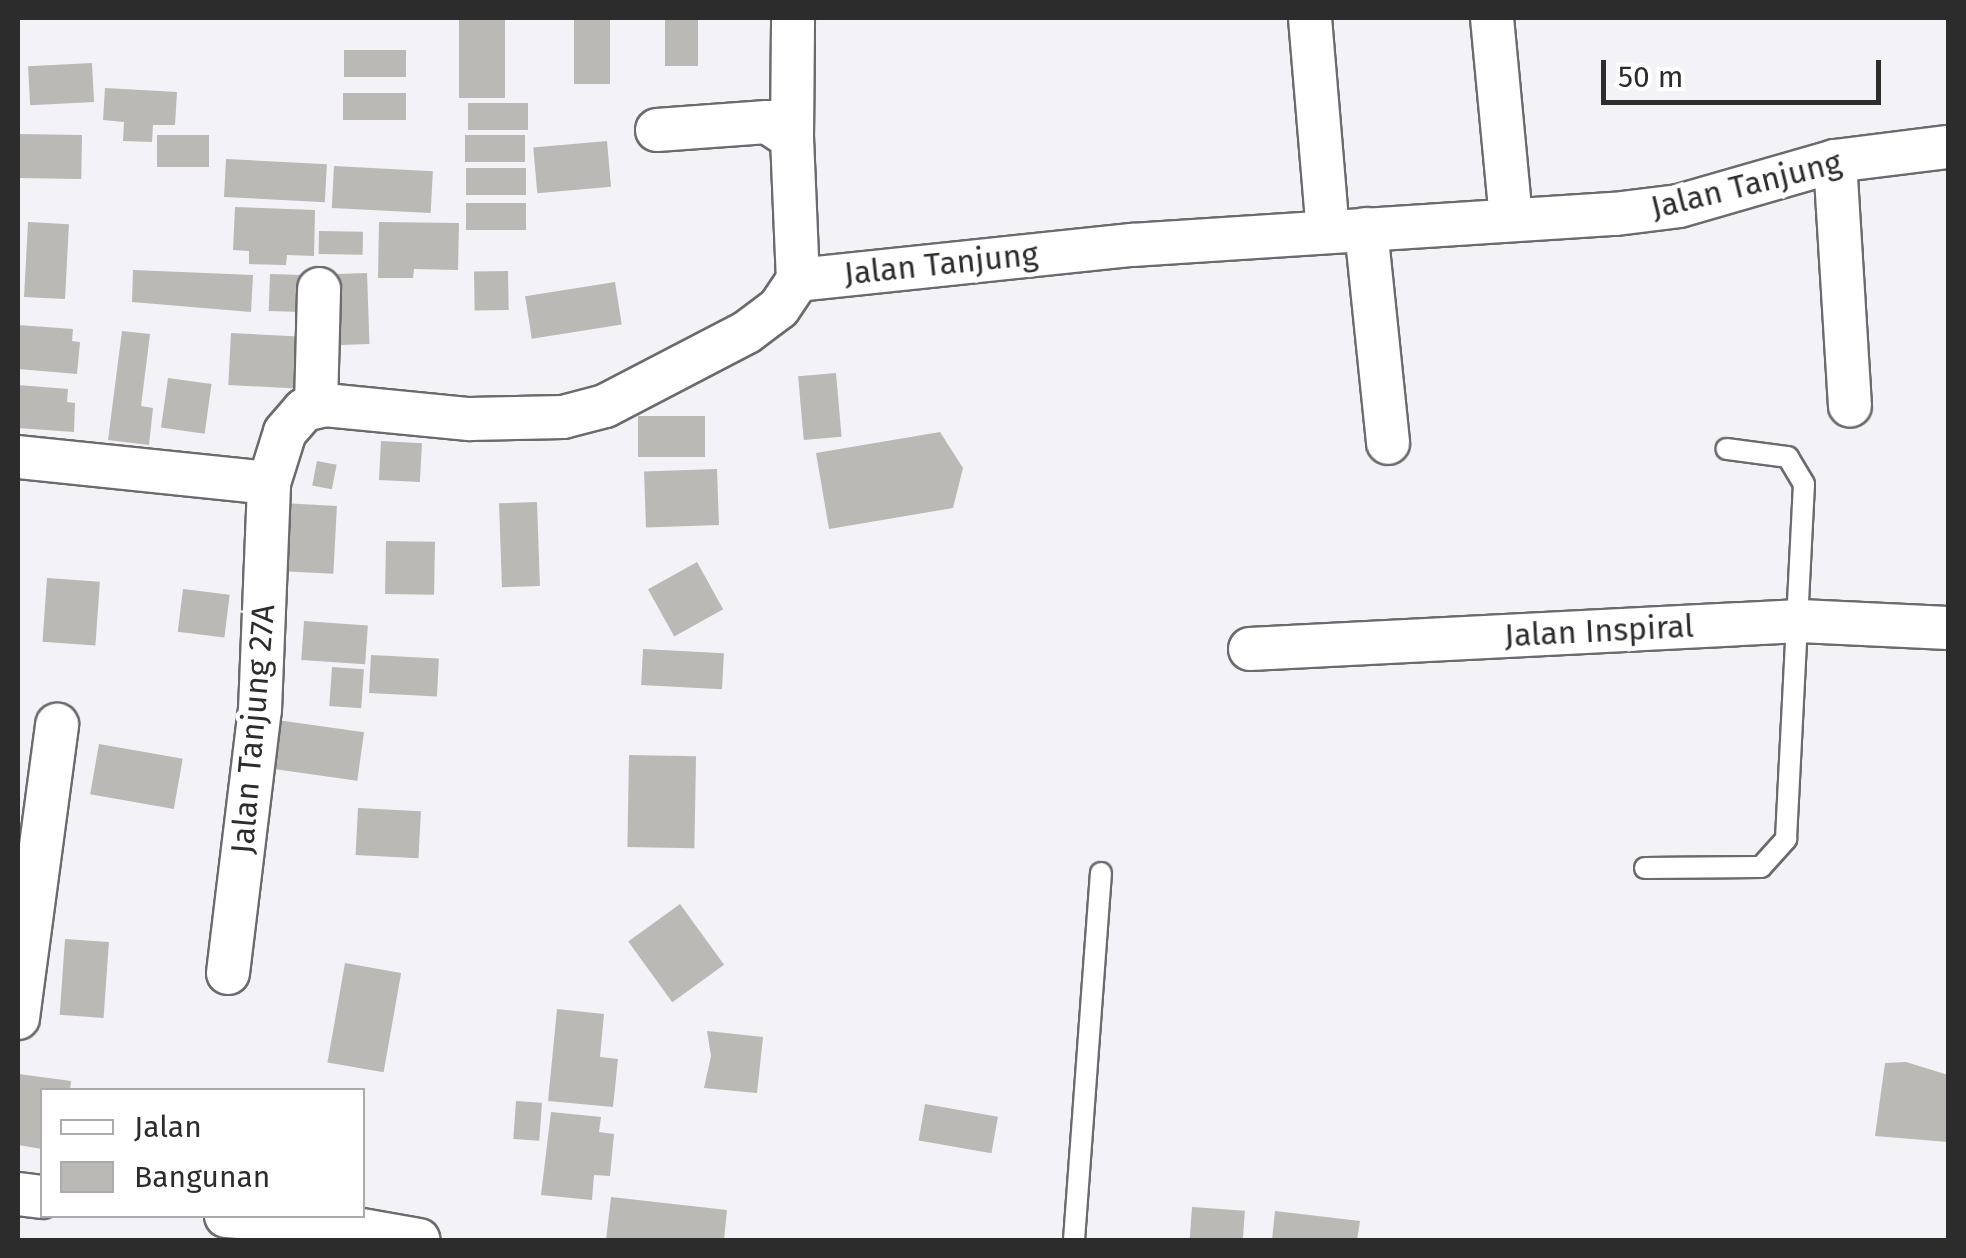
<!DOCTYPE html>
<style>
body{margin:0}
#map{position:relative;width:1966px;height:1258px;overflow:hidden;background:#f3f2f6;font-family:"Fira Sans",sans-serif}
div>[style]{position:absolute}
.building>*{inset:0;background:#bbb9b5;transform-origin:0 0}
.roads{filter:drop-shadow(2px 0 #6b6a6d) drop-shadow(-2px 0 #6b6a6d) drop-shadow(0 2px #6b6a6d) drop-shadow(0 -2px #6b6a6d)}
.lane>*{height:20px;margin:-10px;padding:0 10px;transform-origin:10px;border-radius:10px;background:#fff}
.street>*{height:42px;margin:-21px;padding:0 21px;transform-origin:21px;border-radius:21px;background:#fff}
span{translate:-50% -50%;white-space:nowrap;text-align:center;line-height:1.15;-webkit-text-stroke:9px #fff;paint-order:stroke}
.street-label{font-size:32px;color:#2c2c2d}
.frame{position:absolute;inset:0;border:20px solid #2c2c2d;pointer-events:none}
.legend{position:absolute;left:40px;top:1088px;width:325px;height:130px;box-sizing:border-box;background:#fff;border:2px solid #ababab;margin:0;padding:12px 18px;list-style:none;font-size:30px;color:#2c2c2d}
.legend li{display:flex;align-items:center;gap:20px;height:50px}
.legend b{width:50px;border:2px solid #ababab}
.scale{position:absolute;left:1601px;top:60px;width:280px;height:45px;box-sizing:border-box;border:5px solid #2c2c2d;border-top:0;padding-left:12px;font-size:30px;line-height:35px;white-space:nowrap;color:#2c2c2d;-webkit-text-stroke:8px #fff;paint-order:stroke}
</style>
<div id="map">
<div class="building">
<i style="left:459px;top:18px;width:46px;height:80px"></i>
<i style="left:574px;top:18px;width:36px;height:66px"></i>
<i style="left:665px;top:18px;width:33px;height:48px"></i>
<i style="left:344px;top:50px;width:62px;height:27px"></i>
<i style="left:92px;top:63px;width:39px;height:64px;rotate:87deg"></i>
<i style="clip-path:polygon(105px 88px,177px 92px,175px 125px,153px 125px,152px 142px,123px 141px,124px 122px,103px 120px)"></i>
<i style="left:343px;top:93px;width:63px;height:27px"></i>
<i style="left:528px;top:103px;width:27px;height:60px;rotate:90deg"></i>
<i style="left:18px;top:134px;width:64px;height:44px;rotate:1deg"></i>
<i style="left:157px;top:135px;width:52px;height:32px"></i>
<i style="left:525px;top:135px;width:27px;height:60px;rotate:90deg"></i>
<i style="left:607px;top:141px;width:46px;height:74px;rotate:85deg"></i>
<i style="left:226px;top:159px;width:101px;height:38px;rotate:3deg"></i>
<i style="left:334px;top:166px;width:99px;height:42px;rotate:3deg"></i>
<i style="left:526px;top:168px;width:27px;height:60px;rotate:90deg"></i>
<i style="left:526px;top:203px;width:27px;height:60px;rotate:90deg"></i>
<i style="clip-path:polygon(235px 207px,315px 210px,314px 256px,287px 255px,286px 265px,249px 264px,249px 251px,233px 250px)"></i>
<i style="left:28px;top:222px;width:41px;height:75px;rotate:3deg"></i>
<i style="clip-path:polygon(379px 222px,459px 223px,458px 270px,414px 269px,413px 278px,378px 278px)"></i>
<i style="left:319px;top:231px;width:44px;height:23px;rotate:1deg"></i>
<i style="clip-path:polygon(133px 270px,253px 275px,251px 312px,132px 302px)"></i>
<i style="left:508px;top:271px;width:39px;height:34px;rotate:89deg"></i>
<i style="left:367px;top:273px;width:71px;height:37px;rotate:88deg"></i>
<i style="left:270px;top:274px;width:32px;height:37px;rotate:2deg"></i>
<i style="left:615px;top:282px;width:43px;height:91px;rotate:81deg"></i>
<i style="clip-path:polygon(18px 325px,73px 329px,72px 341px,80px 342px,77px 374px,18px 369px)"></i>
<i style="clip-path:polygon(122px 331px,150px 334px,141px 406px,153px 408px,149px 445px,108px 440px)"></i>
<i style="left:231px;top:333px;width:73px;height:52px;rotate:3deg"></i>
<i style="left:836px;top:373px;width:64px;height:38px;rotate:85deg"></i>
<i style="left:168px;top:378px;width:44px;height:50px;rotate:8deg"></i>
<i style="clip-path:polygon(18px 385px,68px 389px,67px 402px,75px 403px,74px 432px,18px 428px)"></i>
<i style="left:638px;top:416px;width:67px;height:41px"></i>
<i style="clip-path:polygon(940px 432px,963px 468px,953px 508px,829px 529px,816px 453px)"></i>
<i style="left:381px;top:441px;width:41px;height:39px;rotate:3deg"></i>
<i style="left:317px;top:461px;width:20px;height:25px;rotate:11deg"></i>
<i style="left:717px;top:469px;width:56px;height:73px;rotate:88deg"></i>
<i style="left:537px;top:502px;width:84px;height:38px;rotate:88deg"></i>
<i style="left:282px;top:503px;width:55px;height:68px;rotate:3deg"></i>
<i style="left:386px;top:541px;width:49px;height:53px;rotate:1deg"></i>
<i style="left:697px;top:562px;width:54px;height:56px;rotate:61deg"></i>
<i style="left:47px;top:578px;width:53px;height:64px;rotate:4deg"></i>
<i style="left:183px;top:589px;width:47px;height:43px;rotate:7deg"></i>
<i style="left:304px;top:621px;width:64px;height:39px;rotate:4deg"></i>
<i style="left:643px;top:649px;width:81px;height:36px;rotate:3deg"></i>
<i style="left:371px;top:655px;width:68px;height:38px;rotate:3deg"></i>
<i style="left:332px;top:667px;width:32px;height:39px;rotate:4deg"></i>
<i style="left:270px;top:719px;width:95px;height:49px;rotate:8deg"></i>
<i style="left:99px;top:744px;width:85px;height:51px;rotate:10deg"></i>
<i style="left:629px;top:755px;width:67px;height:92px;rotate:1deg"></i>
<i style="left:358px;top:808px;width:63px;height:47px;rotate:3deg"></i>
<i style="left:680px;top:904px;width:75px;height:64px;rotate:54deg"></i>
<i style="left:65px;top:939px;width:44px;height:76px;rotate:4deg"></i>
<i style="left:345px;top:963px;width:57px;height:101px;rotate:10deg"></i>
<i style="clip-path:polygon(557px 1009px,604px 1014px,600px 1057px,618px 1059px,613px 1107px,548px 1101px)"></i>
<i style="clip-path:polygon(707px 1031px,763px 1037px,757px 1093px,704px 1088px,711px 1056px)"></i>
<i style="clip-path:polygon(1906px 1062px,1948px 1075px,1948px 1142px,1875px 1136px,1885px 1063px)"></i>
<i style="clip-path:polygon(19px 1074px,71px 1081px,70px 1090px,42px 1090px,42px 1149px,18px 1145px)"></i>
<i style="left:516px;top:1101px;width:26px;height:38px;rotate:4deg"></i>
<i style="left:925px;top:1104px;width:74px;height:37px;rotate:10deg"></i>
<i style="clip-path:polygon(551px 1112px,601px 1117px,599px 1132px,614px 1134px,610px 1176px,594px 1175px,592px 1200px,541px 1195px)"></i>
<i style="clip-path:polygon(611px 1197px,727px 1210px,724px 1240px,606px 1240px)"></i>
<i style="left:1192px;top:1207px;width:53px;height:33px;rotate:4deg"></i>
<i style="clip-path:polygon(1275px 1211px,1360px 1221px,1357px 1240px,1272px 1240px)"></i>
</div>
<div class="roads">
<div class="lane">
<i style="left:1645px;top:868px;width:116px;rotate:-0.5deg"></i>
<i style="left:1761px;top:867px;width:38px;rotate:-48deg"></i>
<i style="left:1786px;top:839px;width:355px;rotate:-87.1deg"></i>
<i style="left:1804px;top:484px;width:31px;rotate:-121deg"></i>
<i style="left:1788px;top:457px;width:62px;rotate:-172.5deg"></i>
<i style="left:1074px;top:1240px;width:368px;rotate:-85.8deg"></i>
</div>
<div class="street">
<i style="left:1310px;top:18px;width:214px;rotate:85.2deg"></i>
<i style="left:1492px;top:18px;width:202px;rotate:84.6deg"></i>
<i style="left:657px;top:130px;width:110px;rotate:-4.2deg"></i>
<i style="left:767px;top:122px;width:30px;rotate:33deg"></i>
<i style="left:792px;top:138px;width:142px;rotate:87.6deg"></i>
<i style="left:792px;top:138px;width:120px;rotate:-89.5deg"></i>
<i style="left:1835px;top:161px;width:245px;rotate:86.5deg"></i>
<i style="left:1366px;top:229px;width:215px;rotate:84.1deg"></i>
<i style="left:316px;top:406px;width:117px;rotate:-88.5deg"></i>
<i style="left:18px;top:457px;width:252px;rotate:5.9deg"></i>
<i style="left:1250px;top:649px;width:551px;rotate:-2.91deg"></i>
<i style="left:1800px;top:621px;width:148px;rotate:2.7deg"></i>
<i style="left:228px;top:973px;width:265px;rotate:-83.1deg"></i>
<i style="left:260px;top:710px;width:227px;rotate:-87.7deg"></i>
<i style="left:269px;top:483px;width:53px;rotate:-72.6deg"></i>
<i style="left:285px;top:432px;width:29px;rotate:-49deg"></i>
<i style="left:304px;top:410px;width:22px;rotate:-13deg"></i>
<i style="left:325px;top:405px;width:145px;rotate:5.6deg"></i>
<i style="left:469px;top:419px;width:94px;rotate:-1.2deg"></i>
<i style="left:563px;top:417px;width:43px;rotate:-14.7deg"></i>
<i style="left:605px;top:406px;width:160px;rotate:-27.5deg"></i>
<i style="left:747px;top:332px;width:40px;rotate:-37deg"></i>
<i style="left:779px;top:308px;width:34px;rotate:-56deg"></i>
<i style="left:798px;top:280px;width:336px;rotate:-6deg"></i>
<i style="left:1132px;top:245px;width:484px;rotate:-3.7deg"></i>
<i style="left:1615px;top:214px;width:64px;rotate:-7.1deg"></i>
<i style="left:1679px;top:206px;width:162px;rotate:-16.1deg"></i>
<i style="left:1835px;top:161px;width:114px;rotate:-7.1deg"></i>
<i style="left:18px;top:1018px;width:296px;rotate:-82.4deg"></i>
<i style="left:18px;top:1194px;width:24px;rotate:7deg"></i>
<i style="left:226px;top:1216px;width:96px;rotate:4.2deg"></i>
<i style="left:322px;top:1223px;width:98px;rotate:9.9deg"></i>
</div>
</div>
<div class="street-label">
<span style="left:1746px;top:185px;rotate:-14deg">Jalan Tanjung</span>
<span style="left:941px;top:264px;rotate:-6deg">Jalan Tanjung</span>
<span style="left:1599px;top:631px;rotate:-3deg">Jalan Inspiral</span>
<span style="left:253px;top:729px;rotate:-85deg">Jalan Tanjung 27A</span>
</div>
<div class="frame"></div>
<ul class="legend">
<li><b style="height:12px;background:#fff"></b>Jalan</li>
<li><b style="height:28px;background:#bbb9b5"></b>Bangunan</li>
</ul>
<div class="scale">50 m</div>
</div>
